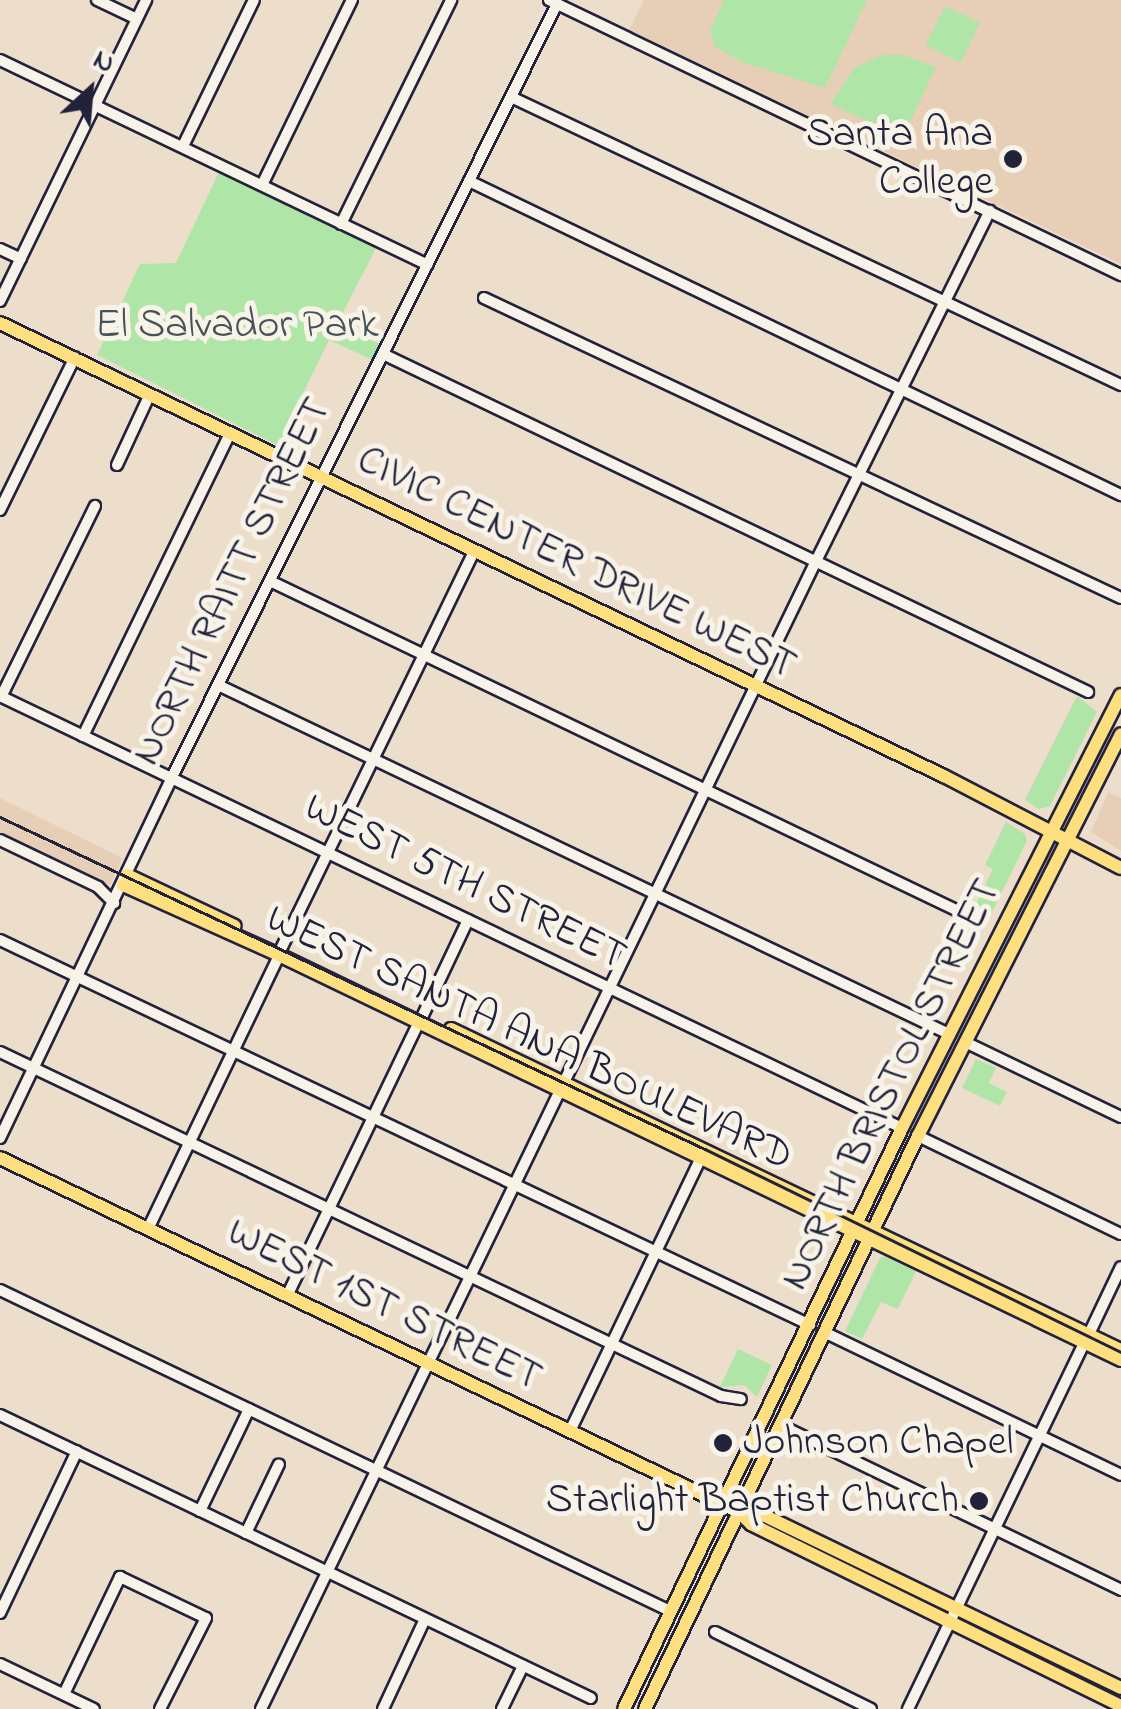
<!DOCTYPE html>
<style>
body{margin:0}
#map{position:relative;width:1121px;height:1709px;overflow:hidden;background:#edddcb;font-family:"Indie Flower",sans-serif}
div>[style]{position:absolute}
.built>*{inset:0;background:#e6ceb7}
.green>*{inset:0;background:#afe6a8;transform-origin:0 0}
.roads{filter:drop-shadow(2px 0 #22223b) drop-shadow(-2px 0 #22223b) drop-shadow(0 2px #22223b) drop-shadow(0 -2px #22223b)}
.minor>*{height:10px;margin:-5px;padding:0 5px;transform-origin:5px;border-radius:5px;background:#f7f3e8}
.major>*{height:12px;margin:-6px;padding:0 6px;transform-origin:6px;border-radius:6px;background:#fddf80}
.tram>*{height:2.5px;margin:-1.25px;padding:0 1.25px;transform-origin:1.25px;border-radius:1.25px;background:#22223b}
.dots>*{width:28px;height:28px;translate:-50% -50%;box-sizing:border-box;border:5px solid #f7f3e8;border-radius:50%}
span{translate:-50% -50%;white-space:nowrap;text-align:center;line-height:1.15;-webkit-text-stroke:10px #f7f3e8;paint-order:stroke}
.poi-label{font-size:42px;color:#22223b}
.right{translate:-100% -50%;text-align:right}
.left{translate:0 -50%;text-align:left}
.park-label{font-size:42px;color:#455356}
.street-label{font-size:42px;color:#22223b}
.north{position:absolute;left:40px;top:40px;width:100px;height:100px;-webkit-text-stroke:8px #f7f3e8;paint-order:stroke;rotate:26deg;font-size:28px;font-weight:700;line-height:40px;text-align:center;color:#22223b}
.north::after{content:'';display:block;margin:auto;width:35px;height:45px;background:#22223b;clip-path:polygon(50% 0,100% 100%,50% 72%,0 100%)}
</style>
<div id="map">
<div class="built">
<i style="clip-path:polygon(644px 0,1121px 0,1121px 264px,629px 30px)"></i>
<i style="clip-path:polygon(1108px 792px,1121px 798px,1121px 851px,1091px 832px)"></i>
<i style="clip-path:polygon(0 798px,122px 858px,110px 885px,0 833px)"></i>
</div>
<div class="green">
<i style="clip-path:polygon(724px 0,865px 0,866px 2px,825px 88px,742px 62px,715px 47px,710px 31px)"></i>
<i style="left:945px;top:6px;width:39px;height:44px;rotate:26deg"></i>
<i style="clip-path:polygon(900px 54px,936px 67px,905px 133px,897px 135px,831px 104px,854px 68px,883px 55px)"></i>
<i style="clip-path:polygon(219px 172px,376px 248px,337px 324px,382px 345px,375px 361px,329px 340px,295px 410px,303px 414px,287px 450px,97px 355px,140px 264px,176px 263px)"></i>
<i style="clip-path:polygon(1077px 696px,1097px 712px,1050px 806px,1039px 809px,1025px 800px)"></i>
<i style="clip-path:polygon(1006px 822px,1025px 834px,1027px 841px,991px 914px,976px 904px,993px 869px,985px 865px)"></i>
<i style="clip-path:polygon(976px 1059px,996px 1068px,989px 1083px,1007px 1092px,1000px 1106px,962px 1088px)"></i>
<i style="clip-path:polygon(885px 1256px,916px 1271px,898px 1309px,881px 1302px,862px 1339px,845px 1331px,880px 1258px)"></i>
<i style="clip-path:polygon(738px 1349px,772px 1365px,757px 1397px,744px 1385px,720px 1387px)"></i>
</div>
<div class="roads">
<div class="minor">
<i style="left:97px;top:0;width:44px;rotate:25.4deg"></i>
<i style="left:549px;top:0;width:635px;rotate:25.68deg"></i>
<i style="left:0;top:60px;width:474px;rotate:25.6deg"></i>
<i style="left:511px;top:97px;width:675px;rotate:25.27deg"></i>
<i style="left:183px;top:146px;width:162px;rotate:-64.1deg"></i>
<i style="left:469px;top:181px;width:724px;rotate:25.72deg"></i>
<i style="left:262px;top:185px;width:206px;rotate:-64.1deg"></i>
<i style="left:341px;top:224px;width:250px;rotate:-63.8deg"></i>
<i style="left:0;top:249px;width:23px;rotate:25deg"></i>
<i style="left:484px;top:298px;width:704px;rotate:25.22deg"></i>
<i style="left:0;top:301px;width:335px;rotate:-64.1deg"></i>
<i style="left:383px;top:354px;width:782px;rotate:25.61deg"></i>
<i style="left:117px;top:465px;width:78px;rotate:-65.1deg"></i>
<i style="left:0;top:510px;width:170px;rotate:-63.9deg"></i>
<i style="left:270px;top:581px;width:784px;rotate:25.62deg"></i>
<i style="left:218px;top:685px;width:810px;rotate:25.52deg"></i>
<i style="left:0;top:696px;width:1000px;rotate:25.59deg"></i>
<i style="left:1px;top:697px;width:213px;rotate:-63.8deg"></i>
<i style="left:83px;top:736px;width:337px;rotate:-64.1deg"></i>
<i style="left:0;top:840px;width:109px;rotate:25.6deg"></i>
<i style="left:98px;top:887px;width:23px;rotate:45deg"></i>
<i style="left:0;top:940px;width:897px;rotate:25.42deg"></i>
<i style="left:281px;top:949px;width:442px;rotate:-64.1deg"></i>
<i style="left:423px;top:1015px;width:105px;rotate:-64.7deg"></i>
<i style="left:965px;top:1042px;width:173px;rotate:25.7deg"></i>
<i style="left:0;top:1052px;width:799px;rotate:25.51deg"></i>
<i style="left:721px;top:1396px;width:20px;rotate:9deg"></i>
<i style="left:918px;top:1136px;width:225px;rotate:25.8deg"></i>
<i style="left:0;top:1138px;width:398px;rotate:-64.5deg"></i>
<i style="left:171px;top:779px;width:866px;rotate:-63.52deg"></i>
<i style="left:148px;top:1229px;width:304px;rotate:-64.4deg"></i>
<i style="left:0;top:1290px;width:743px;rotate:25.6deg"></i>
<i style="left:287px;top:1296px;width:304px;rotate:-64.3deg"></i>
<i style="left:826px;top:1333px;width:327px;rotate:25.7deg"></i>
<i style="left:1089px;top:1334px;width:74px;rotate:-64.5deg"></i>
<i style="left:0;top:1415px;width:655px;rotate:25.59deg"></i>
<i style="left:782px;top:1426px;width:377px;rotate:25.8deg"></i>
<i style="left:570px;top:1431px;width:304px;rotate:-64.4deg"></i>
<i style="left:200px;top:1511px;width:113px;rotate:-64.3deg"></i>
<i style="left:246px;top:1533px;width:76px;rotate:-64.4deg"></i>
<i style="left:0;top:1613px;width:179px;rotate:-64.6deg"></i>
<i style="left:715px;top:1632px;width:174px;rotate:26.3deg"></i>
<i style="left:0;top:1664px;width:104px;rotate:25.6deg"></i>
<i style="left:64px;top:1694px;width:130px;rotate:-64.4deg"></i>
<i style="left:120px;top:1577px;width:95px;rotate:25.5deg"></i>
<i style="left:206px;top:1618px;width:102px;rotate:116.8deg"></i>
<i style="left:261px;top:1709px;width:1275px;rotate:-64.2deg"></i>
<i style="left:816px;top:561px;width:391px;rotate:-63.6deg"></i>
<i style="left:383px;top:1709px;width:99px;rotate:-65deg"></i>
<i style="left:502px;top:1709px;width:48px;rotate:-64deg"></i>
<i style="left:908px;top:1709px;width:407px;rotate:-64.3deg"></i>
</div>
<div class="major">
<i style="left:0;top:323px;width:1047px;rotate:25.64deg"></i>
<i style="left:944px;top:776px;width:199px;rotate:27.5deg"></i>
<i style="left:127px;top:875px;width:119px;rotate:25.3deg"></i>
<i style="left:123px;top:885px;width:171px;rotate:24.2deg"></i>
<i style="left:279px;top:955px;width:934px;rotate:25.69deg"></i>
<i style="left:451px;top:1029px;width:743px;rotate:25.6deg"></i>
<i style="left:0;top:1158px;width:819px;rotate:25.6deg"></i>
<i style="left:739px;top:1512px;width:17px;rotate:45deg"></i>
<i style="left:751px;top:1524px;width:412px;rotate:26.2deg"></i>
<i style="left:739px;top:1512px;width:18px"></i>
<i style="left:757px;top:1512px;width:404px;rotate:25.8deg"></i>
<i style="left:624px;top:1709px;width:644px;rotate:-64.43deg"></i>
<i style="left:902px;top:1128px;width:485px;rotate:-63.2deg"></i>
<i style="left:645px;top:1709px;width:635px;rotate:-64.53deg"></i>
<i style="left:918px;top:1136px;width:450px;rotate:-63.2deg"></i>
</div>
</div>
<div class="tram">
<i style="left:0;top:817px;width:779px;rotate:25.22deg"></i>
<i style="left:705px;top:1149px;width:463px;rotate:26deg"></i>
</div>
<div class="dots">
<i style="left:1013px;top:159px;background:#22223b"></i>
<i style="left:723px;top:1443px;background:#22223b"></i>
<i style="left:979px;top:1501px;background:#22223b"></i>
</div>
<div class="poi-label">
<span class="right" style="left:993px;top:159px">Santa Ana<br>College</span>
<span class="left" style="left:743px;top:1443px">Johnson Chapel</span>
<span class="right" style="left:959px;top:1501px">Starlight Baptist Church</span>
</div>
<div class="park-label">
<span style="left:237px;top:326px">El Salvador Park</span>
</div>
<div class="street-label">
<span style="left:576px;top:564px;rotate:26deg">CIVIC CENTER DRIVE WEST</span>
<span style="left:233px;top:582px;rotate:-64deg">NORTH RAITT STREET</span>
<span style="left:465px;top:883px;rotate:26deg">WEST 5TH STREET</span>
<span style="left:529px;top:1039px;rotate:25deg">WEST SANTA ANA BOULEVARD</span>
<span style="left:892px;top:1085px;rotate:-64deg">NORTH BRISTOL STREET</span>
<span style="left:384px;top:1306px;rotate:26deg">WEST 1ST STREET</span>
</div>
<div class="north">N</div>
</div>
